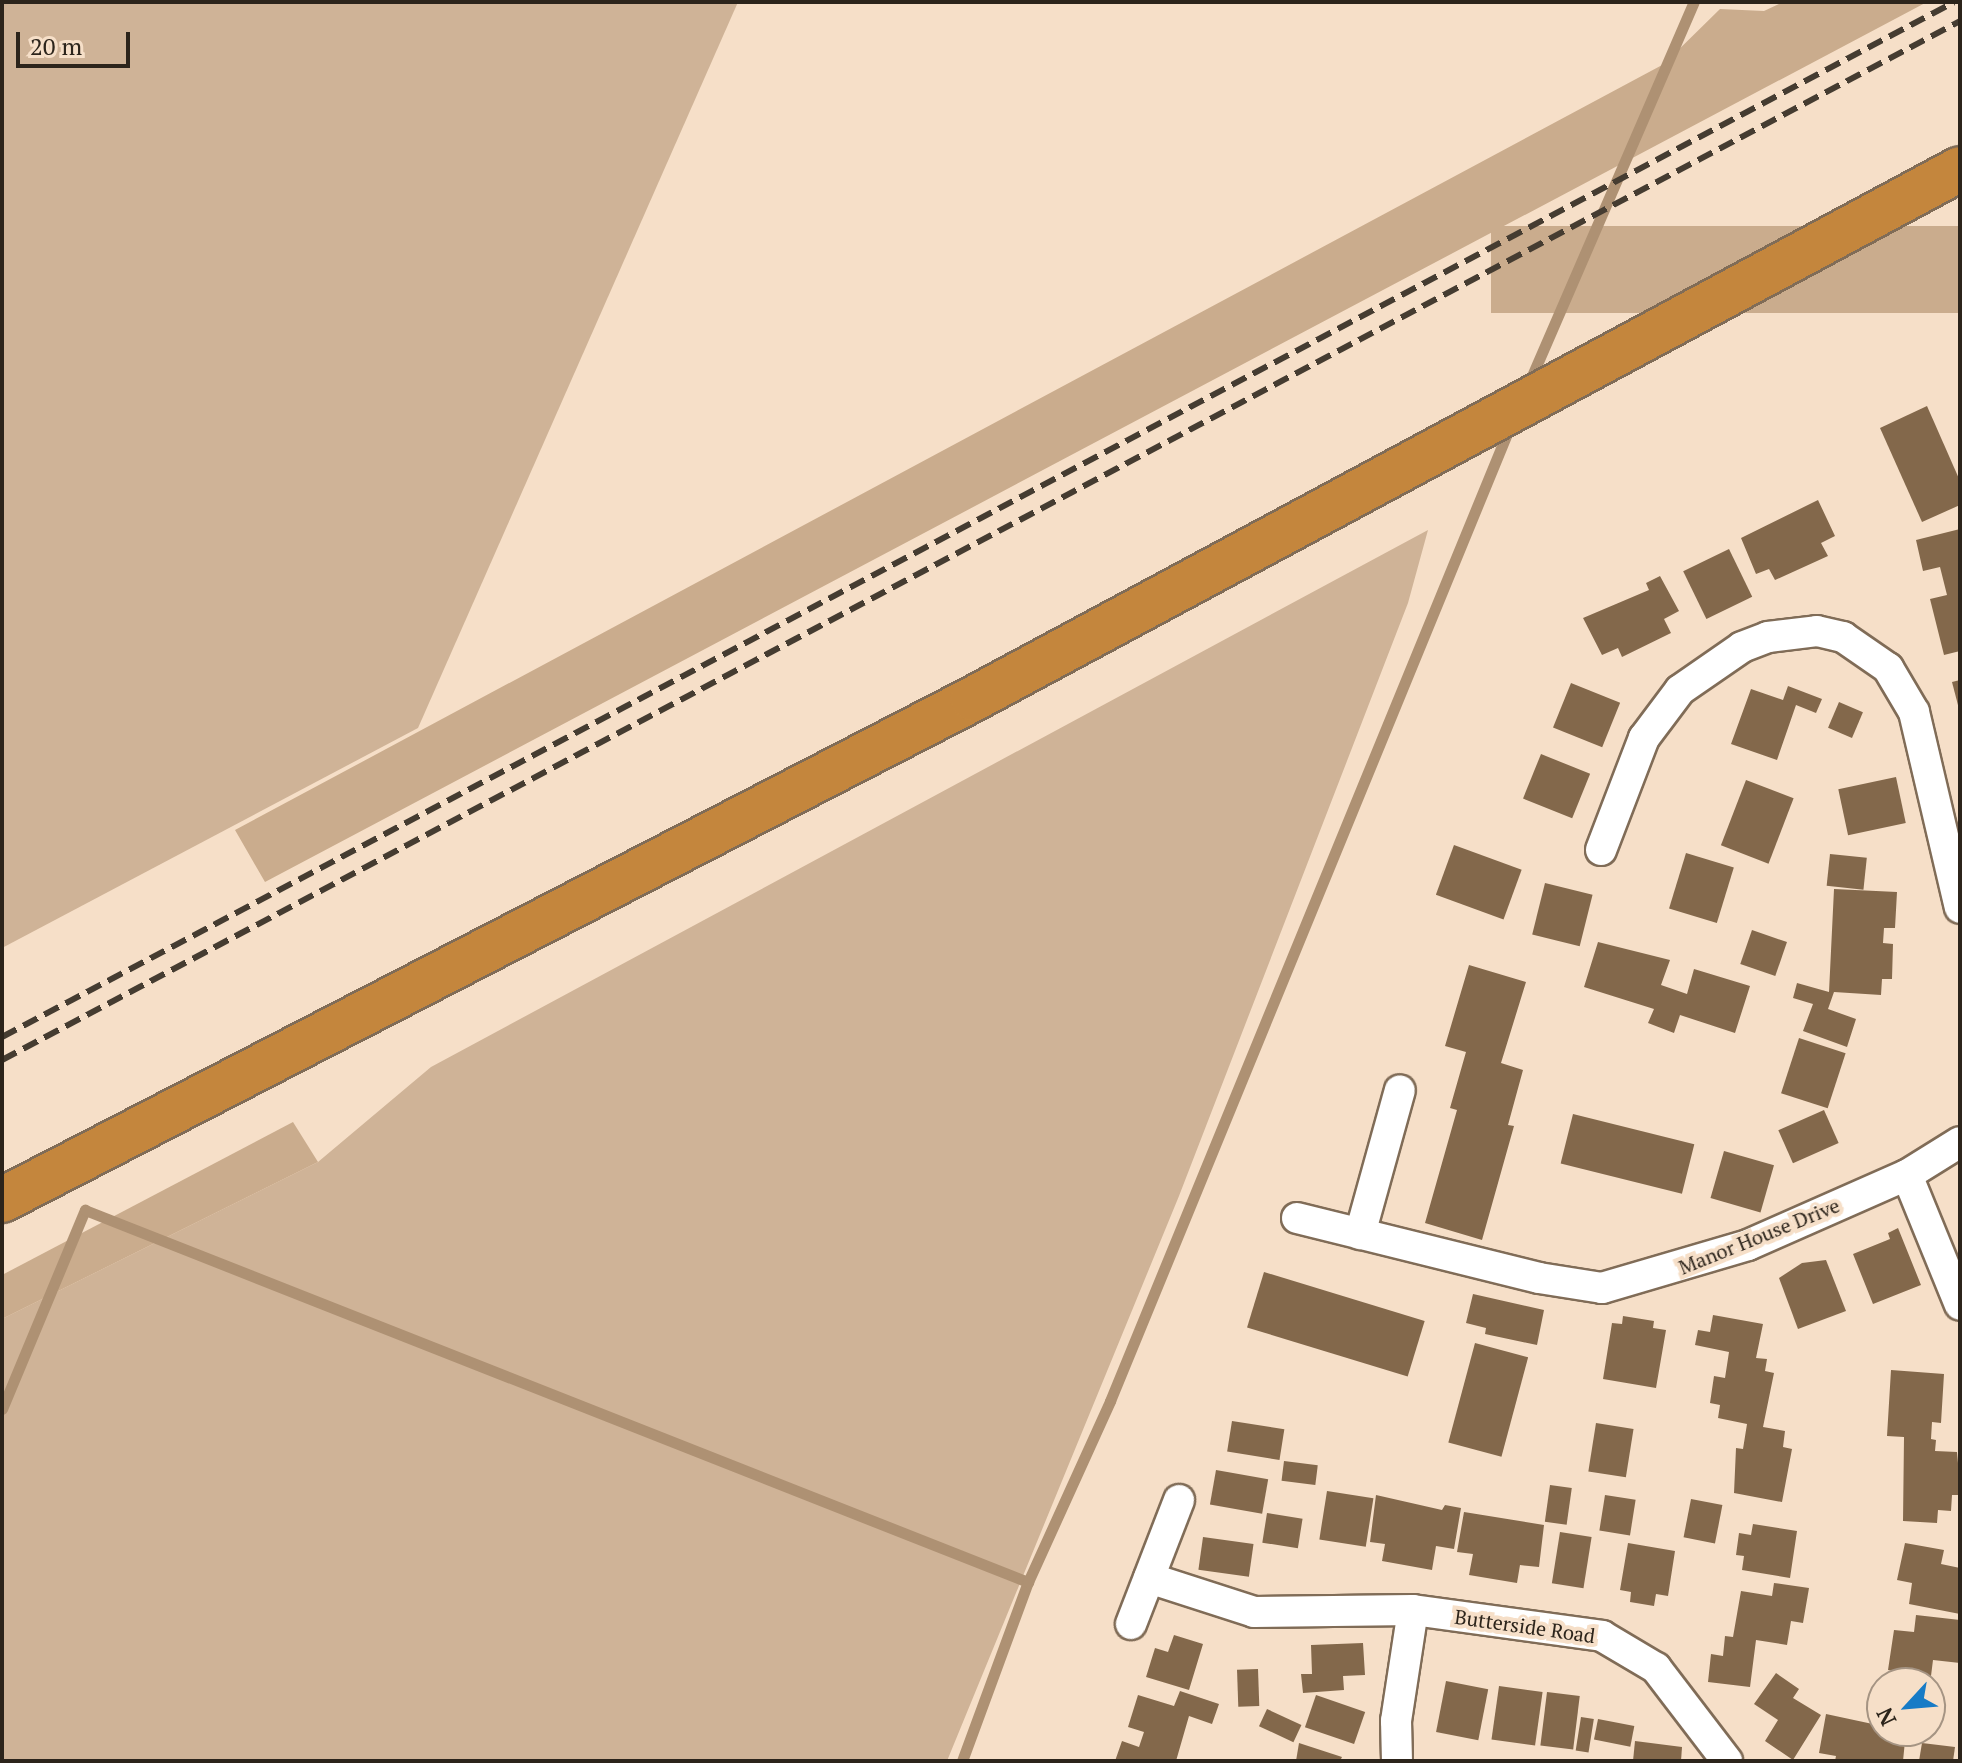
<!DOCTYPE html>
<style>
body{margin:0}
#map{position:relative;width:1962px;height:1763px;overflow:hidden;background:#f6dfc8;font-family:"PT Serif",serif}
div>[style]{position:absolute}
.green>*{inset:0;background:#cfb397}
.forest>*{inset:0;background:#caac8d;transform-origin:0 0}
.stream>*{height:11px;margin:-5.5px;padding:0 5.5px;transform-origin:5.5px;border-radius:5.5px;background:#ae9173}
.building>*{inset:0;background:#83684b;transform-origin:0 0}
.roads{filter:drop-shadow(2px 0 #806c57) drop-shadow(-2px 0 #806c57) drop-shadow(0 2px #806c57) drop-shadow(0 -2px #806c57)}
.street>*{height:30px;margin:-15px;padding:0 15px;transform-origin:15px;border-radius:15px;background:#fff}
.highway>*{height:44px;margin:-22px;padding:0 22px;transform-origin:22px;border-radius:22px;background:#c4863d}
.rail>*{height:6px;margin-top:-3px;transform-origin:0;background:repeating-linear-gradient(90deg,#453c31 0 16px,transparent 0 24px)}
span{translate:-50% -50%;white-space:nowrap;text-align:center;line-height:1.15;-webkit-text-stroke:8px #f6dfc8;paint-order:stroke}
.street-label{font-size:20px;color:#2c241b}
.frame{position:absolute;inset:0;border:4px solid #2c241b;pointer-events:none}
.north{position:absolute;left:1866px;top:1667px;width:80px;height:80px;box-sizing:border-box;background:#f6dfc8;border:2px solid #a59483;border-radius:50%;rotate:244deg;font-size:22px;font-weight:700;line-height:32px;text-align:center;color:#2c241b}
.north::after{content:'';display:block;margin:auto;width:28px;height:36px;background:#177bc6;clip-path:polygon(50% 0,100% 100%,50% 72%,0 100%)}
.scale{position:absolute;left:16px;top:32px;width:114px;height:36px;box-sizing:border-box;border:4px solid #2c241b;border-top:0;padding-left:10px;font-size:24px;line-height:28px;white-space:nowrap;color:#2c241b;-webkit-text-stroke:6px #f6dfc8;paint-order:stroke}
</style>
<div id="map">
<div class="green">
<i style="clip-path:polygon(2px 2px,738px 2px,418px 728px,2px 948px)"></i>
<i style="clip-path:polygon(1428px 530px,1408px 603px,1179px 1196px,947px 1761px,2px 1761px,2px 1319px,318px 1162px,431px 1067px)"></i>
</div>
<div class="forest">
<i style="clip-path:polygon(1783px 2px,1927px 2px,265px 882px,235px 830px,1664px 64px,1720px 9px,1764px 11px)"></i>
<i style="left:1960px;top:226px;width:87px;height:469px;rotate:90deg"></i>
<i style="clip-path:polygon(293px 1122px,318px 1162px,2px 1319px,2px 1275px)"></i>
</div>
<div class="stream">
<i style="left:1528px;top:385px;width:417px;rotate:-66.6deg"></i>
<i style="left:2px;top:1409px;width:216px;rotate:-67.4deg"></i>
<i style="left:85px;top:1210px;width:1014px;rotate:21.53deg"></i>
<i style="left:962px;top:1761px;width:191px;rotate:-69.8deg"></i>
<i style="left:1028px;top:1582px;width:199px;rotate:-65.6deg"></i>
<i style="left:1110px;top:1401px;width:1054px;rotate:-67.69deg"></i>
</div>
<div class="building">
<i style="clip-path:polygon(1927px 406px,1960px 481px,1960px 505px,1922px 522px,1880px 428px)"></i>
<i style="clip-path:polygon(1818px 500px,1835px 536px,1821px 543px,1828px 556px,1775px 580px,1769px 569px,1756px 574px,1741px 538px)"></i>
<i style="clip-path:polygon(1960px 529px,1960px 651px,1944px 655px,1930px 599px,1947px 595px,1940px 567px,1923px 571px,1916px 540px)"></i>
<i style="left:1729px;top:549px;width:53px;height:51px;rotate:64deg"></i>
<i style="clip-path:polygon(1660px 576px,1679px 611px,1664px 619px,1671px 633px,1622px 657px,1618px 648px,1602px 655px,1583px 618px,1649px 590px,1646px 583px)"></i>
<i style="clip-path:polygon(1960px 680px,1960px 709px,1959px 709px,1952px 682px)"></i>
<i style="left:1571px;top:683px;width:53px;height:48px;rotate:22deg"></i>
<i style="clip-path:polygon(1788px 686px,1822px 699px,1816px 713px,1796px 705px,1777px 760px,1731px 744px,1751px 689px,1783px 700px)"></i>
<i style="left:1839px;top:702px;width:26px;height:28px;rotate:23deg"></i>
<i style="left:1541px;top:754px;width:53px;height:48px;rotate:22deg"></i>
<i style="left:1896px;top:777px;width:47px;height:59px;rotate:78deg"></i>
<i style="left:1746px;top:780px;width:51px;height:70px;rotate:21deg"></i>
<i style="left:1454px;top:845px;width:72px;height:53px;rotate:20deg"></i>
<i style="left:1686px;top:853px;width:50px;height:58px;rotate:17deg"></i>
<i style="left:1830px;top:854px;width:37px;height:32px;rotate:6deg"></i>
<i style="left:1545px;top:883px;width:49px;height:53px;rotate:14deg"></i>
<i style="clip-path:polygon(1834px 889px,1897px 892px,1895px 928px,1884px 928px,1883px 943px,1893px 944px,1892px 979px,1882px 979px,1881px 995px,1834px 992px,1828px 1009px,1856px 1019px,1847px 1047px,1803px 1031px,1813px 1004px,1793px 998px,1797px 983px,1829px 992px)"></i>
<i style="left:1752px;top:930px;width:37px;height:36px;rotate:19deg"></i>
<i style="clip-path:polygon(1598px 942px,1670px 960px,1661px 985px,1687px 994px,1694px 969px,1750px 986px,1735px 1033px,1680px 1015px,1674px 1033px,1648px 1023px,1654px 1009px,1584px 987px)"></i>
<i style="clip-path:polygon(1469px 965px,1526px 982px,1501px 1063px,1523px 1070px,1508px 1125px,1514px 1126px,1482px 1240px,1425px 1223px,1457px 1110px,1450px 1108px,1466px 1052px,1445px 1046px)"></i>
<i style="left:1799px;top:1038px;width:49px;height:58px;rotate:18deg"></i>
<i style="left:1824px;top:1110px;width:36px;height:50px;rotate:66deg"></i>
<i style="left:1573px;top:1114px;width:125px;height:51px;rotate:14deg"></i>
<i style="left:1724px;top:1151px;width:52px;height:49px;rotate:16deg"></i>
<i style="clip-path:polygon(1898px 1228px,1921px 1285px,1873px 1304px,1853px 1254px,1890px 1239px,1888px 1233px)"></i>
<i style="clip-path:polygon(1826px 1260px,1846px 1311px,1798px 1329px,1779px 1278px,1802px 1263px)"></i>
<i style="left:1264px;top:1272px;width:168px;height:58px;rotate:17deg"></i>
<i style="clip-path:polygon(1473px 1294px,1544px 1310px,1537px 1345px,1485px 1334px,1486px 1328px,1466px 1323px)"></i>
<i style="clip-path:polygon(1713px 1315px,1763px 1324px,1756px 1358px,1767px 1359px,1765px 1371px,1774px 1373px,1763px 1427px,1785px 1431px,1783px 1447px,1792px 1449px,1782px 1502px,1734px 1493px,1736px 1448px,1743px 1449px,1747px 1424px,1718px 1418px,1720px 1405px,1710px 1403px,1714px 1376px,1725px 1378px,1729px 1352px,1695px 1345px,1698px 1330px,1710px 1332px)"></i>
<i style="clip-path:polygon(1623px 1316px,1654px 1321px,1653px 1328px,1666px 1330px,1656px 1388px,1603px 1379px,1612px 1323px,1622px 1324px)"></i>
<i style="left:1475px;top:1343px;width:55px;height:103px;rotate:15deg"></i>
<i style="clip-path:polygon(1891px 1370px,1944px 1374px,1941px 1423px,1932px 1422px,1931px 1439px,1936px 1440px,1935px 1451px,1957px 1452px,1960px 1485px,1959px 1495px,1952px 1495px,1951px 1511px,1938px 1510px,1937px 1523px,1903px 1521px,1904px 1437px,1887px 1436px)"></i>
<i style="left:1232px;top:1421px;width:53px;height:31px;rotate:9deg"></i>
<i style="left:1596px;top:1423px;width:38px;height:49px;rotate:9deg"></i>
<i style="left:1284px;top:1461px;width:34px;height:20px;rotate:7deg"></i>
<i style="left:1216px;top:1470px;width:53px;height:35px;rotate:10deg"></i>
<i style="left:1550px;top:1485px;width:22px;height:37px;rotate:8deg"></i>
<i style="left:1327px;top:1491px;width:47px;height:49px;rotate:9deg"></i>
<i style="clip-path:polygon(1376px 1495px,1442px 1510px,1445px 1505px,1461px 1508px,1454px 1549px,1436px 1546px,1432px 1570px,1382px 1561px,1385px 1544px,1370px 1542px)"></i>
<i style="left:1605px;top:1495px;width:31px;height:36px;rotate:9deg"></i>
<i style="left:1691px;top:1499px;width:32px;height:39px;rotate:11deg"></i>
<i style="clip-path:polygon(1464px 1512px,1544px 1525px,1539px 1567px,1520px 1565px,1517px 1583px,1469px 1575px,1473px 1554px,1457px 1552px)"></i>
<i style="left:1267px;top:1513px;width:36px;height:30px;rotate:9deg"></i>
<i style="clip-path:polygon(1753px 1524px,1797px 1531px,1790px 1578px,1742px 1570px,1744px 1556px,1736px 1555px,1739px 1533px,1751px 1535px)"></i>
<i style="left:1560px;top:1532px;width:32px;height:52px;rotate:9deg"></i>
<i style="left:1203px;top:1537px;width:51px;height:33px;rotate:8deg"></i>
<i style="clip-path:polygon(1628px 1543px,1675px 1551px,1668px 1596px,1656px 1594px,1654px 1606px,1630px 1602px,1631px 1592px,1620px 1590px)"></i>
<i style="clip-path:polygon(1905px 1543px,1944px 1550px,1941px 1564px,1960px 1568px,1960px 1614px,1909px 1604px,1912px 1583px,1897px 1580px)"></i>
<i style="clip-path:polygon(1774px 1583px,1809px 1588px,1803px 1623px,1791px 1621px,1787px 1645px,1756px 1640px,1750px 1687px,1708px 1682px,1711px 1654px,1723px 1656px,1725px 1636px,1733px 1637px,1741px 1591px,1772px 1596px)"></i>
<i style="clip-path:polygon(1916px 1615px,1960px 1620px,1960px 1663px,1933px 1660px,1931px 1676px,1888px 1670px,1894px 1630px,1914px 1632px)"></i>
<i style="clip-path:polygon(1174px 1635px,1203px 1644px,1189px 1690px,1146px 1677px,1155px 1648px,1168px 1652px)"></i>
<i style="clip-path:polygon(1363px 1643px,1365px 1675px,1343px 1676px,1344px 1690px,1303px 1693px,1301px 1674px,1312px 1674px,1311px 1645px)"></i>
<i style="left:1258px;top:1669px;width:37px;height:21px;rotate:88deg"></i>
<i style="clip-path:polygon(1776px 1673px,1799px 1689px,1793px 1698px,1821px 1715px,1793px 1760px,1765px 1741px,1778px 1720px,1754px 1704px)"></i>
<i style="left:1446px;top:1681px;width:43px;height:52px;rotate:11deg"></i>
<i style="left:1499px;top:1686px;width:44px;height:54px;rotate:8deg"></i>
<i style="clip-path:polygon(1180px 1691px,1219px 1704px,1212px 1724px,1189px 1716px,1176px 1761px,1115px 1761px,1122px 1741px,1139px 1747px,1144px 1732px,1128px 1727px,1138px 1695px,1174px 1706px)"></i>
<i style="left:1547px;top:1692px;width:33px;height:54px;rotate:7deg"></i>
<i style="left:1316px;top:1695px;width:52px;height:34px;rotate:19deg"></i>
<i style="left:1267px;top:1709px;width:38px;height:19px;rotate:25deg"></i>
<i style="clip-path:polygon(1826px 1714px,1882px 1726px,1882px 1731px,1906px 1731px,1903px 1761px,1835px 1761px,1836px 1756px,1819px 1753px)"></i>
<i style="left:1581px;top:1717px;width:13px;height:34px;rotate:9deg"></i>
<i style="left:1598px;top:1719px;width:37px;height:21px;rotate:11deg"></i>
<i style="clip-path:polygon(1635px 1741px,1682px 1747px,1681px 1761px,1633px 1761px)"></i>
<i style="clip-path:polygon(1299px 1743px,1342px 1757px,1340px 1761px,1296px 1761px)"></i>
<i style="clip-path:polygon(1922px 1743px,1955px 1747px,1953px 1761px,1919px 1761px)"></i>
</div>
<div class="roads">
<div class="street">
<i style="left:1601px;top:850px;width:120px;rotate:-69deg"></i>
<i style="left:1644px;top:738px;width:60px;rotate:-53.1deg"></i>
<i style="left:1680px;top:690px;width:75px;rotate:-34.7deg"></i>
<i style="left:1742px;top:647px;width:28px;rotate:-21deg"></i>
<i style="left:1768px;top:637px;width:49px;rotate:-7deg"></i>
<i style="left:1817px;top:631px;width:27px;rotate:13deg"></i>
<i style="left:1843px;top:637px;width:55px;rotate:34.6deg"></i>
<i style="left:1888px;top:668px;width:51px;rotate:59.4deg"></i>
<i style="left:1914px;top:712px;width:201px;rotate:76.8deg"></i>
<i style="left:1907px;top:1175px;width:140px;rotate:67.8deg"></i>
<i style="left:1297px;top:1218px;width:249px;rotate:13.9deg"></i>
<i style="left:1539px;top:1278px;width:64px;rotate:9deg"></i>
<i style="left:1602px;top:1288px;width:152px;rotate:-16.4deg"></i>
<i style="left:1748px;top:1245px;width:174px;rotate:-23.8deg"></i>
<i style="left:1907px;top:1175px;width:62px;rotate:-31.9deg"></i>
<i style="left:1360px;top:1234px;width:149px;rotate:-74.5deg"></i>
<i style="left:1149px;top:1578px;width:110px;rotate:17.9deg"></i>
<i style="left:1254px;top:1612px;width:159px;rotate:-0.7deg"></i>
<i style="left:1413px;top:1610px;width:191px;rotate:7.8deg"></i>
<i style="left:1602px;top:1636px;width:63px;rotate:30.7deg"></i>
<i style="left:1656px;top:1668px;width:117px;rotate:52.6deg"></i>
<i style="left:1131px;top:1624px;width:133px;rotate:-68.8deg"></i>
<i style="left:1397px;top:1761px;width:40px;rotate:-91.4deg"></i>
<i style="left:1396px;top:1721px;width:112px;rotate:-81.3deg"></i>
</div>
<div class="highway">
<i style="left:2px;top:1200px;width:1093px;rotate:-27.29deg"></i>
<i style="left:973px;top:699px;width:1120px;rotate:-28.23deg"></i>
</div>
</div>
<div class="rail">
<i style="left:2px;top:1037px;width:2209px;rotate:-27.93deg"></i>
<i style="left:2px;top:1060px;width:2217px;rotate:-27.95deg"></i>
</div>
<div class="street-label">
<span style="left:1759px;top:1236px;rotate:-22deg">Manor House Drive</span>
<span style="left:1525px;top:1626px;rotate:8deg">Butterside Road</span>
</div>
<div class="frame"></div>
<div class="north">N</div>
<div class="scale">20 m</div>
</div>
